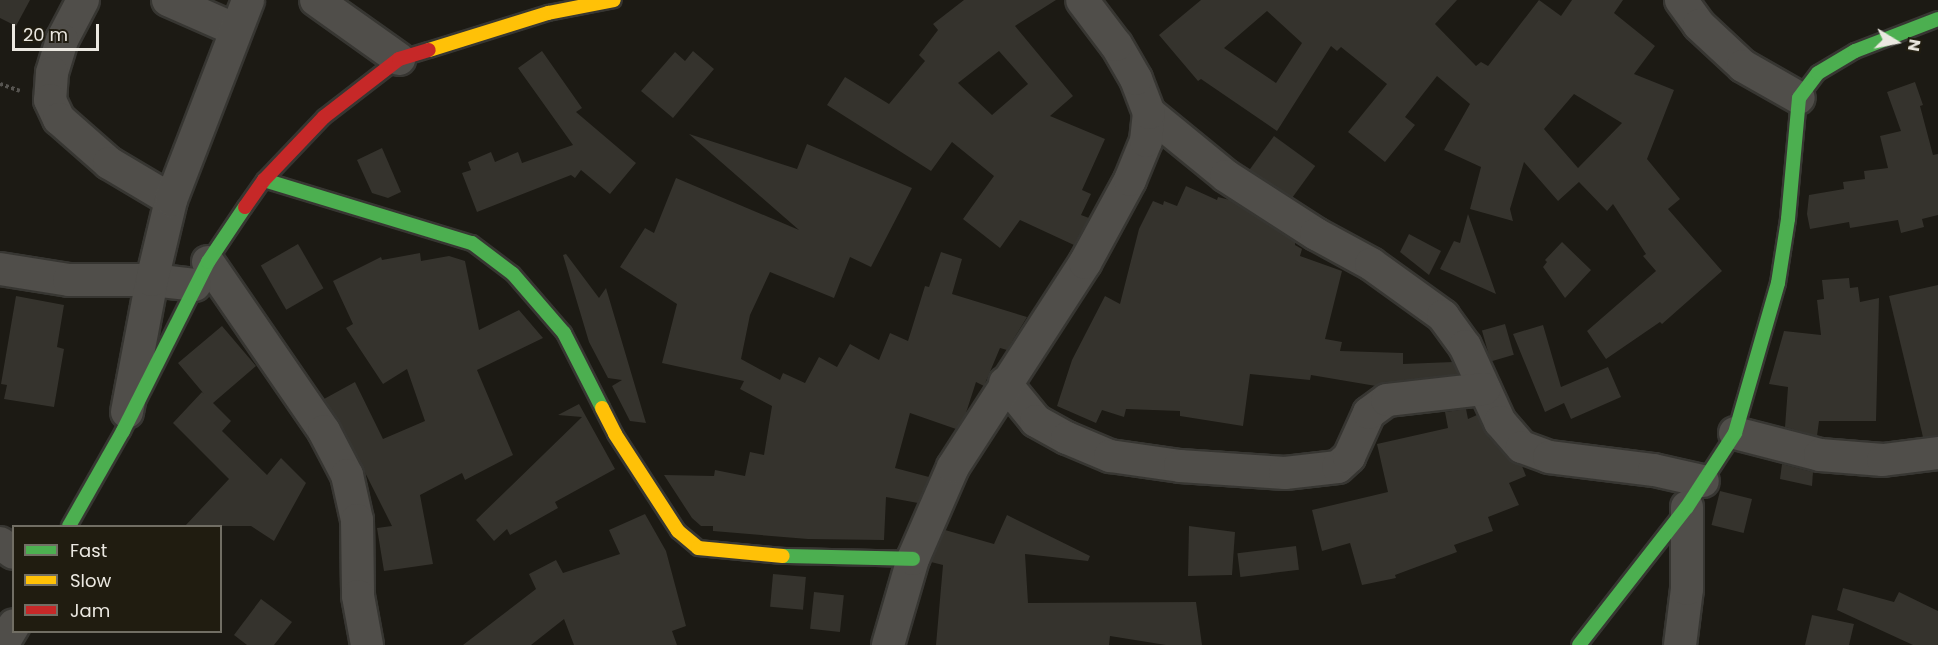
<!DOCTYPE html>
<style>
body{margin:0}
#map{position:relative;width:1938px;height:645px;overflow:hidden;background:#1c1a14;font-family:Poppins,sans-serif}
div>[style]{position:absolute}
.building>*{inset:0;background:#35332d;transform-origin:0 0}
.path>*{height:4px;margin-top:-2px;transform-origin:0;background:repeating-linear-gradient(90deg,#565450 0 3px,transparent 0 6px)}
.roads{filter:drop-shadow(2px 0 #373632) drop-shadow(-2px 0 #373632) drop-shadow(0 2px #373632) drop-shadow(0 -2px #373632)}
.street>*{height:32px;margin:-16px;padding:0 16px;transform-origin:16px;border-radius:16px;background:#504e4a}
.fast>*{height:14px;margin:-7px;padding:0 7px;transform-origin:7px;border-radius:7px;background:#4caf50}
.slow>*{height:14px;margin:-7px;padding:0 7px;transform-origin:7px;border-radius:7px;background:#ffc107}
.jam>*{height:14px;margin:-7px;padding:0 7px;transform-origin:7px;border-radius:7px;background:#c62828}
span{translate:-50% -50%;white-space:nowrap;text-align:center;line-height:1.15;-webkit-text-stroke:4.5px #201c10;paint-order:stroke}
.legend{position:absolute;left:12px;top:525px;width:210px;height:108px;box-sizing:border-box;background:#201c10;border:2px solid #716e64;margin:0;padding:8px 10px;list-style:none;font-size:18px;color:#ebe8e1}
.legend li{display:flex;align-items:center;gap:12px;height:30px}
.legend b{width:30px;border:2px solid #716e64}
.north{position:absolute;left:1866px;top:12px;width:60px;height:60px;-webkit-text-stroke:4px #201c10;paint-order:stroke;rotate:100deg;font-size:16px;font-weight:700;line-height:24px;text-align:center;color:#ebe8e1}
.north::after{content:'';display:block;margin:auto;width:21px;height:27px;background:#ebe8e1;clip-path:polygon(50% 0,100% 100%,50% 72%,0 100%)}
.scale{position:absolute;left:12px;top:24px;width:87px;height:27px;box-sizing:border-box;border:3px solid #ebe8e1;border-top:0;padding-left:8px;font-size:18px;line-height:21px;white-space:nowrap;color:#ebe8e1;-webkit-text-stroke:4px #201c10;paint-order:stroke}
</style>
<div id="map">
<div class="building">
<i style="clip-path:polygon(0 0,30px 0,16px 26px,0 18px)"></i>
<i style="clip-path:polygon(evenodd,964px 0,1056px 0,1015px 26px,1073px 96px,1050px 116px,1105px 139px,1082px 190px,1091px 194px,1081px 215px,1089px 218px,1074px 245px,1020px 220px,1000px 248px,963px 219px,994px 176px,952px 142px,931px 171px,827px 105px,845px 77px,889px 104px,925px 61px,919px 55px,938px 30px,933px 24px,964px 0,999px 51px,1028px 84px,992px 115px,958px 83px,999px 51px)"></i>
<i style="clip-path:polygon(evenodd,1201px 0,1457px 0,1435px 24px,1476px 66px,1481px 62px,1488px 66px,1539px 0,1561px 16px,1572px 0,1623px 0,1614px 13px,1655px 46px,1634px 74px,1674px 90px,1647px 159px,1680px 199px,1668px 209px,1722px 271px,1662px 324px,1660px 322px,1606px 359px,1587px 331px,1656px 271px,1643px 256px,1646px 254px,1613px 204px,1607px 211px,1579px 182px,1558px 201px,1524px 162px,1510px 209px,1513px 221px,1470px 209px,1481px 167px,1444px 150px,1470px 104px,1437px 76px,1405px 117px,1415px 125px,1385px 162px,1348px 132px,1387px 84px,1341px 47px,1337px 51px,1331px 46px,1277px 131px,1201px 79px,1198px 81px,1159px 35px,1201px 0,1267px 11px,1302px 43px,1276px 83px,1224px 48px,1267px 11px,1201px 0,1574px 94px,1622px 123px,1578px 168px,1544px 129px,1574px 94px)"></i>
<i style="clip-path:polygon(542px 51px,582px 108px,576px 112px,636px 163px,610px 194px,581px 170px,575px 178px,571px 175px,477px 212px,462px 173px,471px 170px,468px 162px,491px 152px,495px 162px,518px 152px,522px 163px,573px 145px,518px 68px)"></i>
<i style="clip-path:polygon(693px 51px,714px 69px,673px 118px,641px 91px,675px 52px,685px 61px)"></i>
<i style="clip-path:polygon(1915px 82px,1923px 105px,1920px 106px,1933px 155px,1938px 154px,1938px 215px,1922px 219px,1924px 227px,1901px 233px,1898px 220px,1850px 228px,1849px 222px,1810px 229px,1807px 214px,1809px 195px,1844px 189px,1843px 182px,1865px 179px,1864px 171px,1888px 168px,1880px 136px,1901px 131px,1887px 92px)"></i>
<i style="clip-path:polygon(689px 134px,797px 169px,807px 144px,912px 188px,871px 267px,850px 257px,834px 298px,770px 272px,750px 315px,741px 359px,780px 380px,783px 373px,805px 383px,819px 357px,837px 367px,850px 344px,879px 360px,890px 333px,908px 341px,925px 286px,929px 287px,941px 252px,962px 259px,952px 294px,1027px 317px,1007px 350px,1000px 348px,984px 386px,976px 382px,965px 416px,956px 429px,910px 413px,895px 468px,929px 477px,918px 503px,886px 497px,884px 540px,808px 539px,713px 531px,713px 526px,701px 526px,692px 518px,664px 475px,714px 476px,715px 470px,745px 476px,750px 452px,764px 455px,772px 406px,740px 389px,744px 381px,662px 363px,677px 304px,620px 267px,645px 228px,654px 233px,676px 178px,799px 230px)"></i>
<i style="left:1274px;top:136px;width:51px;height:42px;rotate:36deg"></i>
<i style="clip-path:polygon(382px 148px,401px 192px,388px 198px,372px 193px,357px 160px)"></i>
<i style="clip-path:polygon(1186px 186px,1217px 200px,1218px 197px,1230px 200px,1295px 242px,1295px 245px,1302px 249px,1300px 256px,1342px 271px,1325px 339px,1342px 342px,1340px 351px,1403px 353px,1403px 364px,1453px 362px,1458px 374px,1385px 382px,1376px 386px,1311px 375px,1310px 380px,1250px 374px,1243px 426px,1180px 416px,1180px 411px,1126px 409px,1124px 417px,1102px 410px,1096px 423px,1057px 406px,1072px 360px,1105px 296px,1120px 304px,1139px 229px,1153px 201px,1163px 205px,1164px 201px,1177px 206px)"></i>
<i style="clip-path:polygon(1468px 214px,1496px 294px,1440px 269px,1454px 241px,1460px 243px)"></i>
<i style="clip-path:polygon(1409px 234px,1441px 251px,1429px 275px,1400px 252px)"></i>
<i style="clip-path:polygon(1562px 242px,1591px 270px,1565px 298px,1543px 267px,1547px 262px,1545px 260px)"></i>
<i style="left:298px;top:244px;width:51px;height:43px;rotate:60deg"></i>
<i style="clip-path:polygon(420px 253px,421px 261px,449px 256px,465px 261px,479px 330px,519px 310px,543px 338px,477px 370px,513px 455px,465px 480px,462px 473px,420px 495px,433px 564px,384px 571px,377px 528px,392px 526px,340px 423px,324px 399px,355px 382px,383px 439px,425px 421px,407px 369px,383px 384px,346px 328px,353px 324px,333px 281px,381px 257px,382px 260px)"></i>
<i style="clip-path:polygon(566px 254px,599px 298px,606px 288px,646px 423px,630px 421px,612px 386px,622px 380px,608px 378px,589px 342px,563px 255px)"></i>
<i style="clip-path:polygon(1849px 278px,1850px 288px,1858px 287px,1860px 302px,1879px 298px,1876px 421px,1819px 421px,1817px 436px,1785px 427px,1788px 387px,1769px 384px,1784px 331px,1821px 335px,1817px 300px,1824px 299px,1822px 280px)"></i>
<i style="clip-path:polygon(1938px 285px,1938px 435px,1923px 437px,1889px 296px)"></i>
<i style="clip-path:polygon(16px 296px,64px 305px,57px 347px,64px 349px,54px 407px,4px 399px,7px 385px,1px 384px)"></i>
<i style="left:1505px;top:324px;width:32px;height:24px;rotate:74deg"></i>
<i style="clip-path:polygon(1543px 325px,1561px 387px,1608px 367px,1621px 397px,1571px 419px,1564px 403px,1545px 412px,1513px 334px)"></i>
<i style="clip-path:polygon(222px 326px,256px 366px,213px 403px,231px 421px,222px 431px,267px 475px,281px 458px,306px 483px,274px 541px,251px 526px,185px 526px,229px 479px,173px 423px,202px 392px,204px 394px,178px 363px)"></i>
<i style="clip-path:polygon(579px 404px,615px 469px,555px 502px,558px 508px,510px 535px,507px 529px,494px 541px,476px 520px,582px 417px,558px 415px)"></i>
<i style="clip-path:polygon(1466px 409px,1468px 419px,1477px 415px,1486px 434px,1508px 459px,1522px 466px,1526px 476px,1509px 483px,1519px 505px,1488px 517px,1493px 531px,1454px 545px,1457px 552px,1395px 575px,1396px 578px,1362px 585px,1350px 543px,1322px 551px,1312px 510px,1388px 492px,1377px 444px,1448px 428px,1445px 412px)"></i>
<i style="clip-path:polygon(1782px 464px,1813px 472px,1812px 486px,1780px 479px)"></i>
<i style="left:1720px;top:491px;width:33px;height:35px;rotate:14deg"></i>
<i style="clip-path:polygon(645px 514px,666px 551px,686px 626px,672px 631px,677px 645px,574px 645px,564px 619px,531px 645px,463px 645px,536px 589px,529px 574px,556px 560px,563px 573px,620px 554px,609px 530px)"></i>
<i style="clip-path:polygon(1007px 515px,1090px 556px,1088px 561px,1025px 554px,1028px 603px,1196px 602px,1202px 645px,1166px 645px,1110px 636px,1109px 645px,936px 645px,943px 565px,931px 562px,945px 530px,994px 544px)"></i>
<i style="clip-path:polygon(1189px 526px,1235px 532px,1232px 575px,1188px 576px)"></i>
<i style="left:1296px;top:546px;width:24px;height:59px;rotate:83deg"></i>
<i style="left:773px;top:574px;width:33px;height:33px;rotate:5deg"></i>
<i style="clip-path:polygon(1843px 588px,1894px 602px,1899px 592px,1938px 611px,1938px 645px,1913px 645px,1837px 610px)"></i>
<i style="left:814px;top:592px;width:30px;height:37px;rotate:6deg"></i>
<i style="clip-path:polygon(261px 599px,292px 622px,274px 645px,247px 645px,234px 635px)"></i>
<i style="clip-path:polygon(1812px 615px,1854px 624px,1849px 645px,1805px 645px)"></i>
</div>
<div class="path">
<i style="left:0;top:84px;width:21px;rotate:19deg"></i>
</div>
<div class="roads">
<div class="street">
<i style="left:83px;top:0;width:45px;rotate:117.7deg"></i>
<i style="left:62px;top:40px;width:34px;rotate:107deg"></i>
<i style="left:52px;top:73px;width:27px;rotate:94deg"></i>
<i style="left:50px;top:100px;width:21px;rotate:65deg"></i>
<i style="left:59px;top:119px;width:67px;rotate:41.3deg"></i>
<i style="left:109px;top:163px;width:72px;rotate:30.8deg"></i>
<i style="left:168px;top:0;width:74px;rotate:23.8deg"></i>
<i style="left:316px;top:0;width:102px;rotate:35.4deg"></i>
<i style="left:1681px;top:0;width:31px;rotate:54deg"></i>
<i style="left:1699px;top:25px;width:60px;rotate:43deg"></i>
<i style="left:1743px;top:66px;width:64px;rotate:29.7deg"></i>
<i style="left:1149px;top:113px;width:99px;rotate:39.3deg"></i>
<i style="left:1226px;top:176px;width:107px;rotate:32.8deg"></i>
<i style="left:1316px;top:234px;width:63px;rotate:28.6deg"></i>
<i style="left:1371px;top:264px;width:89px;rotate:35.8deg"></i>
<i style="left:1443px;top:316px;width:37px;rotate:54deg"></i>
<i style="left:1465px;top:346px;width:84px;rotate:65.3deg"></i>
<i style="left:1500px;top:422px;width:33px;rotate:49deg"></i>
<i style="left:1522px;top:447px;width:29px;rotate:20deg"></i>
<i style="left:1549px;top:457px;width:106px;rotate:7.1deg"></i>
<i style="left:1654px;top:470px;width:50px;rotate:12.7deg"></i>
<i style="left:208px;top:262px;width:205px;rotate:55.5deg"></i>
<i style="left:324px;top:431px;width:50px;rotate:62.4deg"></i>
<i style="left:347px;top:475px;width:46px;rotate:77.5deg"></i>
<i style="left:357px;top:520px;width:76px;rotate:89.2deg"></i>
<i style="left:358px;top:596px;width:50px;rotate:79.6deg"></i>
<i style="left:0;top:269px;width:70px;rotate:9.1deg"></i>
<i style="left:69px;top:280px;width:83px"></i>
<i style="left:152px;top:280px;width:43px;rotate:6.6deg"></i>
<i style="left:1005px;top:383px;width:49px;rotate:50.8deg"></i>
<i style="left:1036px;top:421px;width:35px;rotate:29deg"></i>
<i style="left:1067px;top:438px;width:47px;rotate:22.7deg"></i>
<i style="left:1110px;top:456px;width:71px;rotate:8.1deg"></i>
<i style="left:1180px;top:466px;width:105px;rotate:3.8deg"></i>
<i style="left:1285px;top:473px;width:53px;rotate:-6.5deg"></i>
<i style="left:1338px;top:467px;width:15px;rotate:-42deg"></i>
<i style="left:1349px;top:457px;width:48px;rotate:-65.6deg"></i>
<i style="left:1369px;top:413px;width:22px;rotate:-36deg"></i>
<i style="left:1387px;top:400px;width:98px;rotate:-6.5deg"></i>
<i style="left:127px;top:412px;width:134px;rotate:-79.3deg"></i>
<i style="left:152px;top:280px;width:82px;rotate:-76.6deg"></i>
<i style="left:171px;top:200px;width:214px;rotate:-68.9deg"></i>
<i style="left:1735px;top:433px;width:88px;rotate:14.5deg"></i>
<i style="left:1820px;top:455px;width:63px;rotate:4.5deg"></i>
<i style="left:1883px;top:460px;width:55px;rotate:-7.3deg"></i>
<i style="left:0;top:543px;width:17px;rotate:36deg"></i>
<i style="left:2px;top:645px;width:23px;rotate:-59deg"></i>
<i style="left:888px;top:645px;width:90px;rotate:-73.8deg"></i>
<i style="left:913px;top:559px;width:100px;rotate:-66.5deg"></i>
<i style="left:953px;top:467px;width:243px;rotate:-57.1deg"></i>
<i style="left:1085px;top:263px;width:94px;rotate:-61.5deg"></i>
<i style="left:1130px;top:180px;width:42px;rotate:-67.7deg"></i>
<i style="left:1146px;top:141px;width:28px;rotate:-84deg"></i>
<i style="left:1149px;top:113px;width:36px;rotate:-111deg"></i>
<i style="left:1136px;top:79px;width:39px;rotate:-120deg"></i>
<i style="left:1116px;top:45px;width:56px;rotate:-127.1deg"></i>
<i style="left:1680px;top:645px;width:56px;rotate:-82.9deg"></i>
<i style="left:1687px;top:589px;width:82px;rotate:-90deg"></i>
</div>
<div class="fast">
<i style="left:264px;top:180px;width:217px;rotate:16.9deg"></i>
<i style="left:472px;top:243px;width:51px;rotate:37.1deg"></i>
<i style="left:513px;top:274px;width:78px;rotate:49.2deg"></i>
<i style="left:564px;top:333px;width:84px;rotate:63.1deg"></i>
<i style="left:69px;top:526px;width:109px;rotate:-60.4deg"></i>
<i style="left:123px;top:431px;width:189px;rotate:-63.3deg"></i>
<i style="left:208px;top:262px;width:66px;rotate:-56.1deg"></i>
<i style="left:783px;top:556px;width:130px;rotate:1.3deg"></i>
<i style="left:1579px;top:645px;width:175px;rotate:-52deg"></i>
<i style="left:1687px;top:507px;width:88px;rotate:-57deg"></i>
<i style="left:1735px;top:433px;width:156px;rotate:-74deg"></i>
<i style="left:1778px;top:283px;width:65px;rotate:-81.1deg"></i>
<i style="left:1788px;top:219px;width:121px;rotate:-84.8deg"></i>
<i style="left:1799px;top:98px;width:31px;rotate:-53deg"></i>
<i style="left:1818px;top:73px;width:43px;rotate:-30.7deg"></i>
<i style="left:1855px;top:51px;width:89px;rotate:-21.1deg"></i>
</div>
<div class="slow">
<i style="left:429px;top:50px;width:125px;rotate:-17.3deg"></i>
<i style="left:548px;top:13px;width:67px;rotate:-11.1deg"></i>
<i style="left:602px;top:408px;width:29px;rotate:63deg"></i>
<i style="left:615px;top:434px;width:116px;rotate:57deg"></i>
<i style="left:678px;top:531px;width:26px;rotate:40deg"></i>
<i style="left:698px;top:548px;width:85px;rotate:5.4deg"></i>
</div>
<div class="jam">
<i style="left:245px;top:207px;width:33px;rotate:-55deg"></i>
<i style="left:264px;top:180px;width:87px;rotate:-46.4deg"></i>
<i style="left:324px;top:117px;width:95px;rotate:-37.7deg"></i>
<i style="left:399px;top:59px;width:31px;rotate:-17deg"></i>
</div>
</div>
<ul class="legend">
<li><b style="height:8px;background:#4caf50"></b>Fast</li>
<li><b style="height:8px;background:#ffc107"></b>Slow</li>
<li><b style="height:8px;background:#c62828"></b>Jam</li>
</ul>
<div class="north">N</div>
<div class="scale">20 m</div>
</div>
